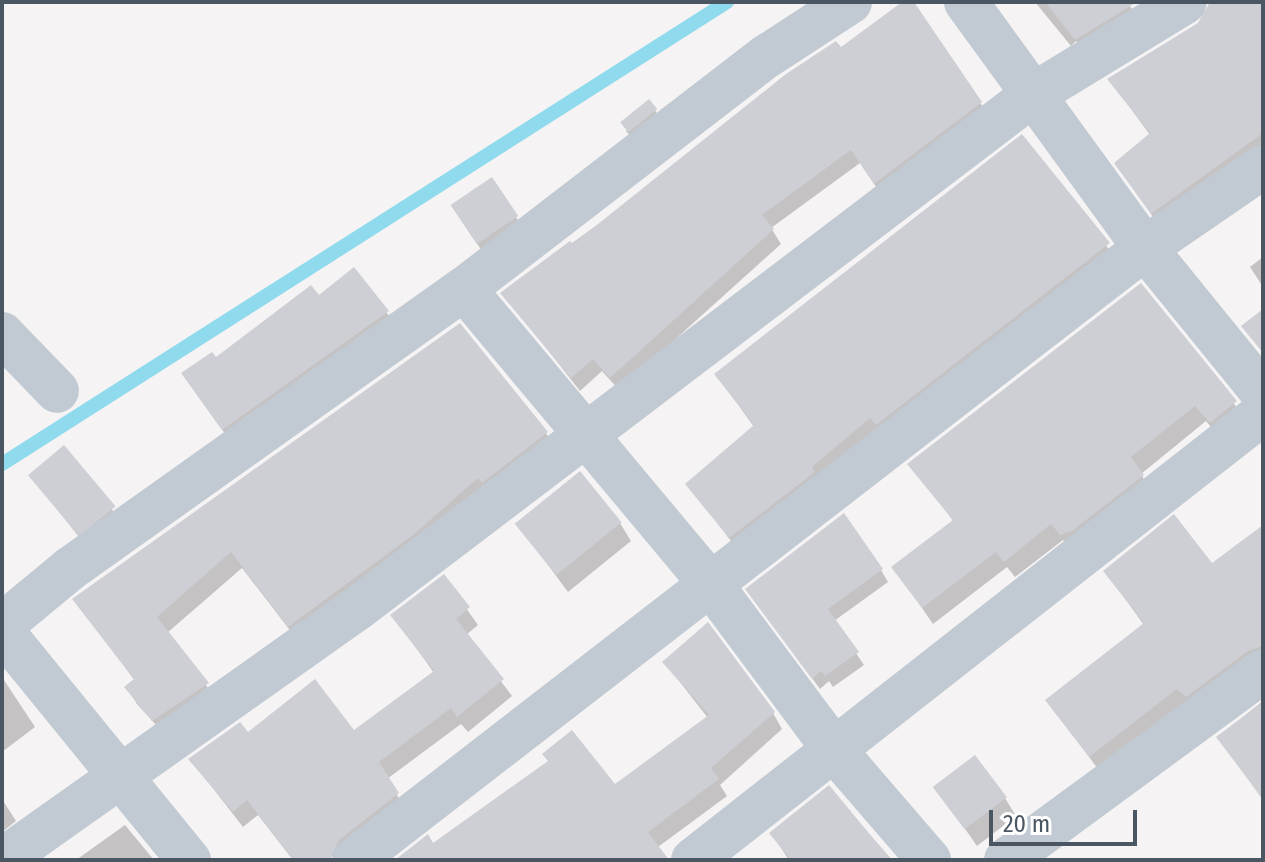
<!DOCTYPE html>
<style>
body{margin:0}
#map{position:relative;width:1265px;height:862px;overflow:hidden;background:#f5f3f3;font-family:"Fira Sans Condensed",sans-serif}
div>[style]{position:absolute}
.shadow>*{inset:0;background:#0003;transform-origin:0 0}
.stream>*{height:14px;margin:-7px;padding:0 7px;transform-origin:7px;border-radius:7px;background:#90daee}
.building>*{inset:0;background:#cdcfd5;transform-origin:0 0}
.street>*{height:44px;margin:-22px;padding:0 22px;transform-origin:22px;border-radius:22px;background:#c1cad2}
span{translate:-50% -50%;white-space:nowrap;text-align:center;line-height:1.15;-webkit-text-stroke:7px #fff;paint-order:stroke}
.frame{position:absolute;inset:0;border:4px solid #4a5661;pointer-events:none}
.scale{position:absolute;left:989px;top:810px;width:148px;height:36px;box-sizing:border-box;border:4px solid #4a5661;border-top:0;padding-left:10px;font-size:24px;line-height:28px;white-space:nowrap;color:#4a5661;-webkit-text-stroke:6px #fff;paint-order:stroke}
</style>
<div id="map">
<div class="shadow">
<i style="clip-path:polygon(906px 2px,912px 2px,989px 116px,883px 197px,860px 163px,771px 228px,781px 244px,619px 390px,602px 371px,580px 391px,503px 293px)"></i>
<i style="clip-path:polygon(1035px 2px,1127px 2px,1136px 15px,1082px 48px,1076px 41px,1071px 46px)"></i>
<i style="clip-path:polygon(1211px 2px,1263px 48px,1263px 162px,1162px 230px,1116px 163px,1150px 135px,1110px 80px,1200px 24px)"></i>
<i style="clip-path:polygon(655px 110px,660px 119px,633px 140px,626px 131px)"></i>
<i style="clip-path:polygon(1022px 137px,1118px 261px,740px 553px,688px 484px,754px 427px,717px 375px)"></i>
<i style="clip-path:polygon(458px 215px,516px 217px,521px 226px,484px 254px)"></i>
<i style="clip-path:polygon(1263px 257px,1263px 287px,1250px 267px)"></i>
<i style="clip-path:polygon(354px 270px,393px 321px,228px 438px,189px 383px,215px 360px,319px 297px)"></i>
<i style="clip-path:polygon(1141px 285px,1246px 419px,1221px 439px,1206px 421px,1141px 474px,1152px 493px,1072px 551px,1063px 540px,1015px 577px,1007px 567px,933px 624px,894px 567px,954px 522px,910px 464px)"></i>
<i style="clip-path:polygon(546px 433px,556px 450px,299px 642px,242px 568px,167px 633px,217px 700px,166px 736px,137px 704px,127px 687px,135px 681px,75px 600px)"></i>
<i style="left:64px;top:448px;width:98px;height:43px;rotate:52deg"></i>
<i style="clip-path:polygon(516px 522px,620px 523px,631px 541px,568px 592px)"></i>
<i style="clip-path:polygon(1263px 528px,1263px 668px,1100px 772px,1048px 700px,1144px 625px,1105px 571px,1212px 566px)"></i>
<i style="clip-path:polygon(881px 570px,888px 582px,834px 621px,864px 665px,833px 687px,829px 681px,820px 689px,755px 601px)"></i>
<i style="clip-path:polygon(444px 577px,478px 625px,466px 635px,512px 696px,468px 732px,461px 724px,387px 779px,407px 811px,326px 860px,293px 860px,258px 815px,243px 827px,191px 760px,247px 735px,354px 732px,434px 673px,393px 615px)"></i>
<i style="clip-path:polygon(665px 663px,773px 713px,782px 729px,720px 785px,727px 796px,658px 847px,669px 860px,398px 860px,615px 787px,708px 718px)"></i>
<i style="clip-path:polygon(2px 677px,35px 727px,2px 752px)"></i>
<i style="clip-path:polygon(1263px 701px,1263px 800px,1218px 737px)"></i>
<i style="clip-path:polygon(936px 787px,1005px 798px,1016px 816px,977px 846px)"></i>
<i style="clip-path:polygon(829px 788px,892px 860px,789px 860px,771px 833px)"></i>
<i style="clip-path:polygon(2px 799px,16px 821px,2px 832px)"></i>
<i style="clip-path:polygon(125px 825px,154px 860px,76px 860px)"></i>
</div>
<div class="stream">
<i style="left:2px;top:464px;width:860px;rotate:-32.51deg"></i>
</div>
<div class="building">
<i style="clip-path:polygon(902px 2px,914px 2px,982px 102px,874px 184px,851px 150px,762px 215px,774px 229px,610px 378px,593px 359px,571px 378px,500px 293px,570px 241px,573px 244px,786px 74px,836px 41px,841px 47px)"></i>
<i style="clip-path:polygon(1045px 2px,1137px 2px,1075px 40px)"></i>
<i style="clip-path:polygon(1210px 2px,1263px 2px,1263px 133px,1151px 214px,1114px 163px,1150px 133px,1107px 79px,1198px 23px)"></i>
<i style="left:649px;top:99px;width:13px;height:37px;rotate:51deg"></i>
<i style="clip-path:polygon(1022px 134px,1110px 243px,876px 425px,870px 418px,812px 467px,815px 472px,729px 538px,685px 484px,754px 425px,714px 374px)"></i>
<i style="left:492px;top:177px;width:47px;height:50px;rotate:56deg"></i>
<i style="clip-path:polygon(354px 267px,389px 311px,222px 430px,181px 373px,212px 352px,216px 357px,311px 285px,319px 295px)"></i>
<i style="clip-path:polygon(1141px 283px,1237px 401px,1210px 423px,1195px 406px,1131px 457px,1144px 475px,1072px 531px,1060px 535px,1051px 524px,1004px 562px,996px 552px,922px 608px,891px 567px,953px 520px,907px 464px)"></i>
<i style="clip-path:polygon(1263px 309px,1263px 353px,1241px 326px)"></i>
<i style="clip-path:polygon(460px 323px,548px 432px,482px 483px,478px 478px,413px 535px,288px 627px,231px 552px,157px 617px,209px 683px,152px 721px,124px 687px,134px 679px,72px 599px)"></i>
<i style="left:64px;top:445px;width:80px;height:47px;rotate:50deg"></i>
<i style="left:580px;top:471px;width:66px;height:84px;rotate:51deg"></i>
<i style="clip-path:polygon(844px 513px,883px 569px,828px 609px,859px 652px,825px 676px,821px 671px,812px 679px,745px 589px)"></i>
<i style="clip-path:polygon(1174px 514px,1212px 563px,1263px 525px,1263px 646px,1248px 651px,1186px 697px,1177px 689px,1089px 757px,1045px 700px,1144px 623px,1103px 571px)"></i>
<i style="clip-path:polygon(444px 574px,470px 607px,456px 619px,504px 679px,457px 717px,451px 708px,379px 762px,399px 793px,339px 840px,330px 860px,293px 860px,247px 800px,233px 812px,188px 759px,240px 722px,248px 732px,315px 679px,354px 730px,434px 671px,390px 615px)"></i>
<i style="clip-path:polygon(708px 622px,775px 712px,711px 768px,719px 779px,648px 832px,669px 860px,395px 860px,428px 834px,433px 843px,548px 761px,542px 754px,572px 730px,615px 784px,709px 715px,662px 662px)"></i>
<i style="clip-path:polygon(1263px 702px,1263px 799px,1216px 737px)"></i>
<i style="left:975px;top:755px;width:53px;height:53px;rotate:53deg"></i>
<i style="clip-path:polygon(829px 785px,891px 860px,791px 860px,769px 833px)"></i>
</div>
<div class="street">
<i style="left:966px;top:2px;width:304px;rotate:54deg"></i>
<i style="left:1145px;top:248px;width:187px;rotate:50.9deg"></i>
<i style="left:464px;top:289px;width:383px;rotate:50.1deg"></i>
<i style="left:710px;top:583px;width:209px;rotate:53.3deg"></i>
<i style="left:835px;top:751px;width:144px;rotate:49.2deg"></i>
<i style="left:2px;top:334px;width:79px;rotate:46deg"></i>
<i style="left:2px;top:625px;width:89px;rotate:-39.6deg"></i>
<i style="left:71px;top:568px;width:482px;rotate:-35.4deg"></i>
<i style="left:464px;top:289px;width:382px;rotate:-37.6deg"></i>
<i style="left:767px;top:56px;width:99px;rotate:-33deg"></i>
<i style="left:2px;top:631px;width:296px;rotate:50.8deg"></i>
<i style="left:2px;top:860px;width:436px;rotate:-35.3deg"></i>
<i style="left:358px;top:608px;width:846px;rotate:-37.26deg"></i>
<i style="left:1031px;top:96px;width:180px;rotate:-31.4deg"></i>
<i style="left:354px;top:860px;width:1000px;rotate:-37.73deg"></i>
<i style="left:1145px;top:248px;width:143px;rotate:-34.5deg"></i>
<i style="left:693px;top:860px;width:724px;rotate:-38.1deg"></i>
<i style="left:1006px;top:860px;width:319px;rotate:-36.3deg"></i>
</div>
<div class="frame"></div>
<div class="scale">20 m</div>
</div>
